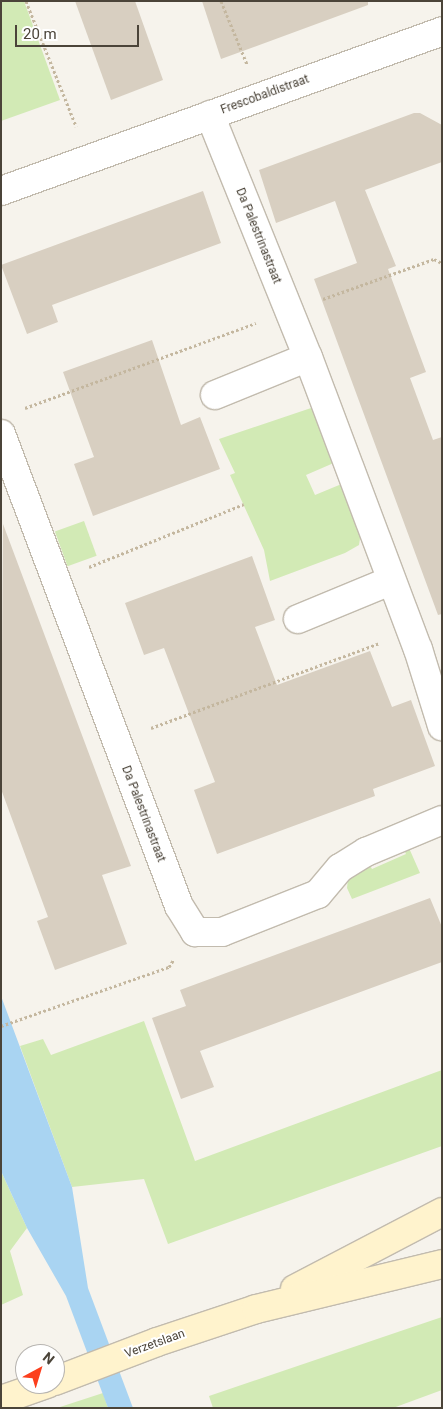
<!DOCTYPE html>
<style>
body{margin:0}
#map{position:relative;width:443px;height:1409px;overflow:hidden;background:#f6f3ec;font-family:Roboto,sans-serif}
div>[style]{position:absolute}
.green>*{inset:0;background:#d2eab5;transform-origin:0 0}
.water>*{inset:0;background:#a9d4f2}
.building>*{inset:0;background:#d8cfc1}
.path>*{height:3px;margin-top:-1.5px;transform-origin:0;background:repeating-linear-gradient(90deg,#c4b79f 0 2.5px,transparent 0 5px)}
.roads{filter:drop-shadow(1px 0 #c2bbae) drop-shadow(-1px 0 #c2bbae) drop-shadow(0 1px #c2bbae) drop-shadow(0 -1px #c2bbae)}
.street>*{height:28px;margin:-14px;padding:0 14px;transform-origin:14px;border-radius:14px;background:#fff}
.secondary>*{height:28px;margin:-14px;padding:0 14px;transform-origin:14px;border-radius:14px;background:#fff3cd}
span{translate:-50% -50%;white-space:nowrap;text-align:center;line-height:1.15;-webkit-text-stroke:4px #fff;paint-order:stroke}
.street-label{font-size:12px;color:#4b4439}
.frame{position:absolute;inset:0;border:2px solid #4b4439;pointer-events:none}
.north{position:absolute;left:15px;top:1344px;width:50px;height:50px;box-sizing:border-box;background:#fff;border:1px solid #b7b4b0;border-radius:50%;rotate:39deg;font-size:14px;font-weight:700;line-height:20px;text-align:center;color:#4b4439}
.north::after{content:'';display:block;margin:auto;width:18px;height:22px;background:#fc3f1d;clip-path:polygon(50% 0,100% 100%,50% 72%,0 100%)}
.scale{position:absolute;left:15px;top:25px;width:124px;height:22px;box-sizing:border-box;border:2px solid #4b4439;border-top:0;padding-left:6px;font-size:15px;line-height:18px;white-space:nowrap;color:#4b4439;-webkit-text-stroke:4px #fff;paint-order:stroke}
</style>
<div id="map">
<div class="green">
<i style="clip-path:polygon(1px 1px,24px 1px,60px 100px,1px 121px)"></i>
<i style="clip-path:polygon(317px 406px,336px 462px,306px 475px,315px 495px,344px 483px,361px 532px,359px 545px,345px 553px,270px 581px,264px 550px,230px 475px,235px 473px,219px 439px)"></i>
<i style="left:84px;top:521px;width:37px;height:31px;rotate:70deg"></i>
<i style="clip-path:polygon(409px 848px,420px 873px,352px 899px,347px 888px,348px 879px,368px 862px,372px 869px,406px 854px,404px 850px)"></i>
<i style="clip-path:polygon(144px 1021px,195px 1161px,442px 1070px,442px 1146px,168px 1244px,144px 1179px,72px 1187px,20px 1046px,43px 1039px,51px 1055px)"></i>
<i style="clip-path:polygon(1px 1171px,27px 1228px,10px 1251px,23px 1295px,1px 1305px)"></i>
<i style="clip-path:polygon(442px 1317px,442px 1390px,393px 1408px,213px 1408px,209px 1396px)"></i>
<i style="clip-path:polygon(103px 1393px,108px 1408px,57px 1408px)"></i>
</div>
<div class="water">
<i style="clip-path:polygon(1px 996px,72px 1187px,88px 1288px,133px 1408px,108px 1408px,66px 1296px,27px 1228px,1px 1171px)"></i>
</div>
<div class="building">
<i style="clip-path:polygon(75px 1px,135px 1px,163px 80px,111px 100px)"></i>
<i style="clip-path:polygon(202px 1px,368px 1px,368px 5px,221px 59px)"></i>
<i style="clip-path:polygon(414px 113px,420px 113px,442px 125px,442px 162px,365px 190px,396px 266px,388px 269px,426px 372px,410px 378px,433px 440px,442px 437px,442px 614px,438px 615px,314px 279px,357px 263px,335px 201px,276px 223px,259px 170px)"></i>
<i style="clip-path:polygon(203px 191px,221px 243px,52px 305px,58px 322px,27px 334px,1px 265px)"></i>
<i style="clip-path:polygon(152px 340px,181px 425px,200px 417px,220px 469px,93px 516px,74px 464px,94px 457px,63px 372px)"></i>
<i style="clip-path:polygon(3px 524px,131px 866px,102px 875px,127px 944px,55px 970px,37px 921px,48px 917px,1px 789px)"></i>
<i style="clip-path:polygon(252px 556px,275px 620px,255px 627px,277px 685px,370px 651px,392px 707px,411px 700px,435px 766px,373px 789px,375px 796px,217px 854px,194px 790px,215px 782px,164px 648px,144px 655px,125px 603px)"></i>
<i style="clip-path:polygon(430px 898px,442px 927px,442px 962px,200px 1051px,214px 1087px,181px 1099px,152px 1018px,186px 1006px,180px 990px)"></i>
</div>
<div class="path">
<i style="left:26px;top:1px;width:135px;rotate:68.2deg"></i>
<i style="left:221px;top:1px;width:68px;rotate:67.6deg"></i>
<i style="left:323px;top:299px;width:118px;rotate:-19.8deg"></i>
<i style="left:434px;top:259px;width:9px;rotate:27deg"></i>
<i style="left:25px;top:408px;width:246px;rotate:-20.2deg"></i>
<i style="left:89px;top:567px;width:167px;rotate:-22.1deg"></i>
<i style="left:151px;top:728px;width:243px;rotate:-20.4deg"></i>
<i style="left:1px;top:1026px;width:178px;rotate:-19.4deg"></i>
<i style="left:169px;top:967px;width:9px;rotate:-58deg"></i>
</div>
<div class="roads">
<div class="street">
<i style="left:210px;top:115px;width:261px;rotate:68deg"></i>
<i style="left:308px;top:357px;width:312px;rotate:69.4deg"></i>
<i style="left:418px;top:649px;width:81px;rotate:72.7deg"></i>
<i style="left:1px;top:191px;width:469px;rotate:-19.9deg"></i>
<i style="left:215px;top:395px;width:100px;rotate:-22.2deg"></i>
<i style="left:1px;top:434px;width:504px;rotate:69.34deg"></i>
<i style="left:179px;top:906px;width:31px;rotate:58deg"></i>
<i style="left:195px;top:932px;width:27px"></i>
<i style="left:222px;top:932px;width:103px;rotate:-21.6deg"></i>
<i style="left:318px;top:894px;width:34px;rotate:-50deg"></i>
<i style="left:340px;top:868px;width:31px;rotate:-32deg"></i>
<i style="left:366px;top:852px;width:82px;rotate:-22.8deg"></i>
<i style="left:298px;top:619px;width:100px;rotate:-22.4deg"></i>
</div>
<div class="secondary">
<i style="left:295px;top:1289px;width:166px;rotate:-27.6deg"></i>
<i style="left:55px;top:1381px;width:109px;rotate:-20.9deg"></i>
<i style="left:157px;top:1342px;width:104px;rotate:-18.4deg"></i>
<i style="left:256px;top:1309px;width:191px;rotate:-13.6deg"></i>
<i style="left:1px;top:1400px;width:49px;rotate:-19.2deg"></i>
</div>
</div>
<div class="street-label">
<span style="left:265px;top:95px;rotate:-20deg">Frescobaldistraat</span>
<span style="left:258px;top:236px;rotate:68deg">Da Palestrinastraat</span>
<span style="left:143px;top:814px;rotate:69deg">Da Palestrinastraat</span>
<span style="left:155px;top:1344px;rotate:-20deg">Verzetslaan</span>
</div>
<div class="frame"></div>
<div class="north">N</div>
<div class="scale">20 m</div>
</div>
